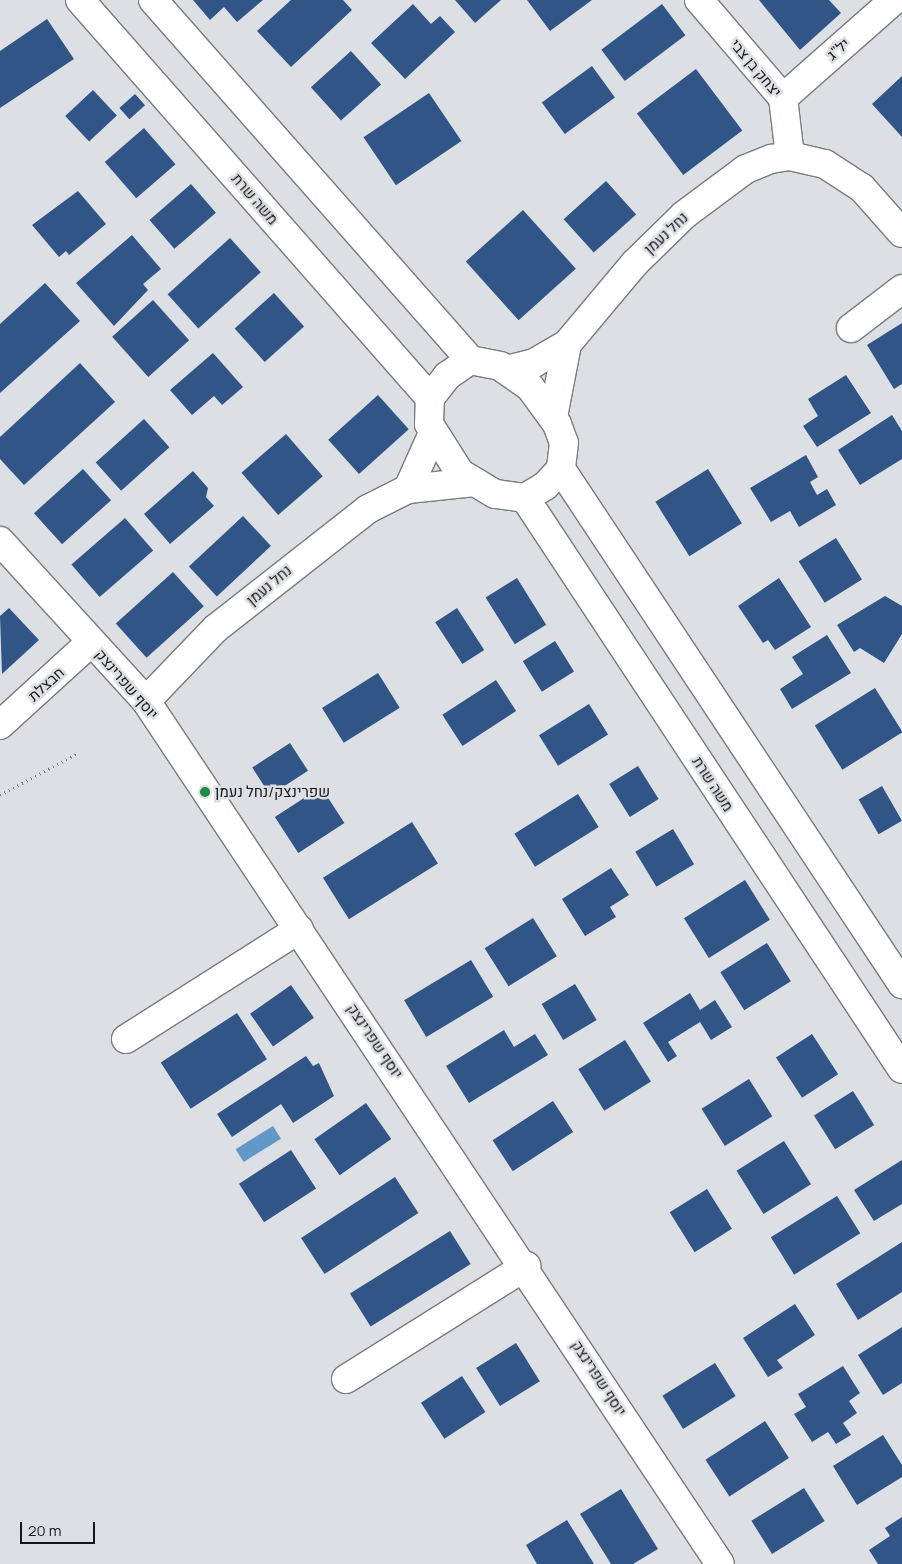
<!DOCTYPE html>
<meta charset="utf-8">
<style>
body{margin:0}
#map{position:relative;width:902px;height:1564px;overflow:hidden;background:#dcdfe4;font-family:Manrope,Heebo,sans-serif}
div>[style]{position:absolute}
.water>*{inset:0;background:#6198c7;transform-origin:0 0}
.building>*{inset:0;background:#315587;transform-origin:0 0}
.path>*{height:3px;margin-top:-1.5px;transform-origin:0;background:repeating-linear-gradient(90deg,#797b7e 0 1px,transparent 0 5px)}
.roads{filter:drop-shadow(1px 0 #787b7f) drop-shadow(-1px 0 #787b7f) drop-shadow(0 1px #787b7f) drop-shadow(0 -1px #787b7f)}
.minor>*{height:28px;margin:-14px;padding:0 14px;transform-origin:14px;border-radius:14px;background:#fff}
.tertiary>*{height:28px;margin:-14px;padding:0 14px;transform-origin:14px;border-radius:14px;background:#fff}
.dots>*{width:14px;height:14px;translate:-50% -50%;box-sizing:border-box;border:2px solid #dcdfe4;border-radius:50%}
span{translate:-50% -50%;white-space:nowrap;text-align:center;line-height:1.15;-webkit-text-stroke:5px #dcdfe4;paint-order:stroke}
.street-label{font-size:15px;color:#161718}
.poi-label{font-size:15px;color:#161718}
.left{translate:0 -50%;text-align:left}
.scale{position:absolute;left:20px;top:1522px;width:75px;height:22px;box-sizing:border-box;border:2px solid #161718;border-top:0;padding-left:6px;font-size:15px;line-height:18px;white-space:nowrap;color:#161718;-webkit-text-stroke:4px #dcdfe4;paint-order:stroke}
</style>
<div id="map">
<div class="water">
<i style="left:273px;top:1126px;width:15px;height:44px;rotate:58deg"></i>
</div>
<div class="building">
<i style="clip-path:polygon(193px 0,263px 0,237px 22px,224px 7px,210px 20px)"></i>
<i style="clip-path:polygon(291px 0,343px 0,352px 10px,291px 67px,257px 31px)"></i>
<i style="clip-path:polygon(455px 0,501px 0,475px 23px)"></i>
<i style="clip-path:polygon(527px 0,592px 0,550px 31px)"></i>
<i style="clip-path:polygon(759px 0,829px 0,841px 13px,800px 50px)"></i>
<i style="clip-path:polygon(413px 4px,431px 24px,440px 16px,455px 32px,405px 79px,371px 43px)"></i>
<i style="left:662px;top:4px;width:39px;height:76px;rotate:53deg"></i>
<i style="clip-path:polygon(47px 19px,74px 59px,0 108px,0 51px)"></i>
<i style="left:351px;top:51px;width:45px;height:54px;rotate:48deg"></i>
<i style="left:592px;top:66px;width:39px;height:62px;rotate:54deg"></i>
<i style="left:696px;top:69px;width:77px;height:74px;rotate:53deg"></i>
<i style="clip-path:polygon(902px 76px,902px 137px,872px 104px)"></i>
<i style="left:93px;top:90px;width:35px;height:38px;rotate:47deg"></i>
<i style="left:429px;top:93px;width:58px;height:79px;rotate:56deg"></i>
<i style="left:135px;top:94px;width:15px;height:21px;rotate:48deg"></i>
<i style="left:144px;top:128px;width:48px;height:52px;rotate:49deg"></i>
<i style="left:606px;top:181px;width:45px;height:57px;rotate:48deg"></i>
<i style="left:191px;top:184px;width:38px;height:55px;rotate:49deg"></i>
<i style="clip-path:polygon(78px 191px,106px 224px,69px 255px,66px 251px,59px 257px,32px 225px)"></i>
<i style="left:523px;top:210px;width:79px;height:77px;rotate:48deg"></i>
<i style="clip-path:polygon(132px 235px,161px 269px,143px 284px,148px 290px,114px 326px,76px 283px)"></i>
<i style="left:230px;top:238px;width:46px;height:84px;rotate:48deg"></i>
<i style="clip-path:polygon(45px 283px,80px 321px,0 393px,0 324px)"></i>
<i style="left:274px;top:293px;width:45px;height:53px;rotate:48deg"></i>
<i style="left:153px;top:300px;width:54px;height:55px;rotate:48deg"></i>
<i style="clip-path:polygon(902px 323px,902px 384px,894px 389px,867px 345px)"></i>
<i style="clip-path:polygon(213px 353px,243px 387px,222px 405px,214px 396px,192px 415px,170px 390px)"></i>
<i style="clip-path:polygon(80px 363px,115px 402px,24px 485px,0 459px,0 437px)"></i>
<i style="clip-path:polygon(846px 375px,871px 413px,817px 447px,803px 426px,818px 416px,808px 399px)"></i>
<i style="left:378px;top:395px;width:46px;height:67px;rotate:48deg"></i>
<i style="clip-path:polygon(892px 415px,902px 431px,902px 459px,860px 485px,838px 450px)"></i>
<i style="left:144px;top:419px;width:38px;height:65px;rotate:48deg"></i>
<i style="left:286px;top:434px;width:56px;height:59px;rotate:49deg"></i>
<i style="clip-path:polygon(806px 455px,818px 477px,810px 482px,817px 495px,827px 489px,836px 505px,799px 527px,790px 511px,771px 522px,750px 488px)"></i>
<i style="left:83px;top:469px;width:42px;height:66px;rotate:48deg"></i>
<i style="left:708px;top:469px;width:64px;height:62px;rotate:58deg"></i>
<i style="clip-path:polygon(193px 471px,208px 488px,206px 497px,214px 506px,170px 544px,144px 514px)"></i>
<i style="left:243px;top:516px;width:41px;height:74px;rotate:47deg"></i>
<i style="left:125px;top:518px;width:43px;height:71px;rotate:49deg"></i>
<i style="left:836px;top:538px;width:49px;height:44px;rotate:58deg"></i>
<i style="left:173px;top:572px;width:46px;height:77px;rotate:48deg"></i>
<i style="left:517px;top:578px;width:55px;height:37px;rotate:58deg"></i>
<i style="clip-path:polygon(779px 578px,811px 627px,775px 650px,768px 640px,763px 643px,738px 606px)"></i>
<i style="clip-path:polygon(885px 596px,902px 606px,902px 634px,884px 663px,860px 648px,854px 652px,837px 625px)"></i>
<i style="clip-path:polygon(9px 608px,39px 640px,2px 674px,0 616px)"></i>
<i style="left:457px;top:608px;width:50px;height:26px;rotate:57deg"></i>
<i style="clip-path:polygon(827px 635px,851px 673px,792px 709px,780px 689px,803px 674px,792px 657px)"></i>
<i style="left:555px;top:641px;width:36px;height:38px;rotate:58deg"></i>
<i style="left:378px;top:673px;width:41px;height:66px;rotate:58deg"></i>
<i style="left:496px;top:680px;width:37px;height:64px;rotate:57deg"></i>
<i style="left:875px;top:688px;width:52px;height:71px;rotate:58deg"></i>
<i style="left:589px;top:704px;width:36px;height:59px;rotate:58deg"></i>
<i style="left:290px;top:743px;width:33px;height:45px;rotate:57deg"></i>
<i style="left:638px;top:766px;width:39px;height:34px;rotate:58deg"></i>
<i style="left:882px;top:786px;width:40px;height:27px;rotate:60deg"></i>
<i style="left:321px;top:787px;width:43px;height:55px;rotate:57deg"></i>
<i style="left:578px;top:794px;width:39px;height:75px;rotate:58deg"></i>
<i style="left:412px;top:822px;width:49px;height:105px;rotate:58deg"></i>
<i style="left:673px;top:829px;width:41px;height:44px;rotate:59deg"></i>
<i style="clip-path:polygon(611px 868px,629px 895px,610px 907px,616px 917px,585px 936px,562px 899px)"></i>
<i style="left:745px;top:880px;width:47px;height:72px;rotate:58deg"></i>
<i style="left:533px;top:918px;width:45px;height:57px;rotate:58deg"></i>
<i style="left:767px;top:943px;width:45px;height:55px;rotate:58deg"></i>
<i style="left:471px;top:960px;width:43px;height:78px;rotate:59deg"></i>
<i style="left:575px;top:984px;width:42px;height:39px;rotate:59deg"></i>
<i style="left:291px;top:985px;width:40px;height:50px;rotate:55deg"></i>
<i style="clip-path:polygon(690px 993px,700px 1010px,715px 1000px,732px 1027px,711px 1040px,700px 1022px,668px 1042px,677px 1056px,668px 1062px,643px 1023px)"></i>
<i style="left:237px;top:1013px;width:55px;height:91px;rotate:57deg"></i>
<i style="clip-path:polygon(504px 1030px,514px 1047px,535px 1034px,548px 1055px,469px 1103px,446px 1066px)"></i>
<i style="left:812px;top:1034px;width:48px;height:43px;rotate:57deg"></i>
<i style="left:625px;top:1040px;width:49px;height:55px;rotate:58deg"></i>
<i style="clip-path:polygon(306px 1056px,313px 1066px,319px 1063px,334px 1096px,293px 1123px,281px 1104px,232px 1137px,217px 1114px)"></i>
<i style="left:749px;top:1079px;width:44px;height:56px;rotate:58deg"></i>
<i style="left:853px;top:1091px;width:40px;height:46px;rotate:58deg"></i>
<i style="left:553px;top:1101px;width:37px;height:72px;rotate:57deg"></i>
<i style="left:366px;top:1103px;width:44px;height:63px;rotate:55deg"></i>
<i style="left:784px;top:1141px;width:51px;height:56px;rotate:58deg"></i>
<i style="left:291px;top:1150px;width:46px;height:62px;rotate:57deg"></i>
<i style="clip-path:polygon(902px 1160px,902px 1204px,874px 1221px,854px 1190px)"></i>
<i style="left:395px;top:1177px;width:43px;height:112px;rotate:57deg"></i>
<i style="left:707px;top:1189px;width:47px;height:44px;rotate:58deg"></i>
<i style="left:837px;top:1196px;width:44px;height:78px;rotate:58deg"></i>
<i style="left:450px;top:1231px;width:39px;height:118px;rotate:58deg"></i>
<i style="clip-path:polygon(902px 1242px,902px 1292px,858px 1320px,836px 1284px)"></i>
<i style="clip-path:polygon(795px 1304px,815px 1335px,777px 1360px,783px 1368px,768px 1377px,743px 1338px)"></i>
<i style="clip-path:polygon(902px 1327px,902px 1383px,883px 1395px,858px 1355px)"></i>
<i style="left:516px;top:1343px;width:45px;height:47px;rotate:58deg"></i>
<i style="left:715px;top:1363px;width:39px;height:62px;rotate:58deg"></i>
<i style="clip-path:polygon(843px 1366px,860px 1393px,849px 1401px,857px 1413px,843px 1423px,851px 1435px,836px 1444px,828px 1432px,812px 1442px,794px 1414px,806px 1407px,798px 1394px)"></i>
<i style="left:462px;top:1376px;width:43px;height:49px;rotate:57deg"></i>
<i style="left:765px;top:1421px;width:44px;height:71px;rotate:57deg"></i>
<i style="clip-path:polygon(883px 1435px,902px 1465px,902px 1477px,857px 1505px,833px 1466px)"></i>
<i style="left:804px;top:1488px;width:39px;height:62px;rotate:58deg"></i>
<i style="clip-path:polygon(621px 1489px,658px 1549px,633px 1564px,611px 1564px,580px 1514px)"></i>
<i style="clip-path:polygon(902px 1517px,902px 1564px,878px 1564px,869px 1550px,890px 1536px,885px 1528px)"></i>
<i style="clip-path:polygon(567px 1520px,594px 1564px,537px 1564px,526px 1545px)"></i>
</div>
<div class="path">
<i style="left:0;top:795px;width:89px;rotate:-28.3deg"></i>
</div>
<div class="roads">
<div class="minor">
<i style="left:699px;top:0;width:129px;rotate:49.4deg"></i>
<i style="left:783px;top:98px;width:58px;rotate:83.1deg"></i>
<i style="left:783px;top:98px;width:148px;rotate:-41.4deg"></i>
<i style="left:851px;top:328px;width:64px;rotate:-37.4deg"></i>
<i style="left:408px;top:489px;width:61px;rotate:-65.9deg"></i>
<i style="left:0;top:541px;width:217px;rotate:47.6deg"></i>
<i style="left:146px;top:701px;width:1036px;rotate:56.37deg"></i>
<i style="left:146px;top:701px;width:100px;rotate:-46.2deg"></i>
<i style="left:215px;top:629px;width:194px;rotate:-38.1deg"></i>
<i style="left:368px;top:509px;width:45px;rotate:-26.6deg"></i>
<i style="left:408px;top:489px;width:67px;rotate:-6deg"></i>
<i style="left:0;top:725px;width:123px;rotate:-42.4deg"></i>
<i style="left:126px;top:1039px;width:205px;rotate:-32.4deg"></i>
<i style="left:346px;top:1379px;width:213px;rotate:-32.1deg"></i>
</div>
<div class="tertiary">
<i style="left:80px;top:0;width:530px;rotate:48.67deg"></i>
<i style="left:153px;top:0;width:480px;rotate:48.6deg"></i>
<i style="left:470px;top:360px;width:31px;rotate:11deg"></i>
<i style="left:500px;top:366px;width:37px;rotate:35deg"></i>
<i style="left:530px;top:387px;width:46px;rotate:53.9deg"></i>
<i style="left:557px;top:424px;width:20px;rotate:70deg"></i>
<i style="left:564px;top:443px;width:26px;rotate:97deg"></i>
<i style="left:561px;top:469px;width:23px;rotate:133deg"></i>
<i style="left:545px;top:486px;width:23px;rotate:149deg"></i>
<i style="left:525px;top:498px;width:30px;rotate:-172deg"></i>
<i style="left:495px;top:494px;width:41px;rotate:-149deg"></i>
<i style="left:460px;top:473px;width:58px;rotate:-122.3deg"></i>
<i style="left:429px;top:424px;width:26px;rotate:-88deg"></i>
<i style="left:430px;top:398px;width:28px;rotate:-52deg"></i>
<i style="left:447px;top:376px;width:28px;rotate:-35deg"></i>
<i style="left:506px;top:370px;width:29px;rotate:-14deg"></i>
<i style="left:534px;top:363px;width:38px;rotate:-30deg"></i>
<i style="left:567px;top:344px;width:106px;rotate:-50deg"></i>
<i style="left:635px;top:263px;width:69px;rotate:-44.4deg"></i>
<i style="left:684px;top:215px;width:77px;rotate:-36.6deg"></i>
<i style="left:746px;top:169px;width:27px;rotate:-22deg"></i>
<i style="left:771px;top:159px;width:19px;rotate:-9deg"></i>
<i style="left:790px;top:156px;width:36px;rotate:13deg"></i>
<i style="left:825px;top:164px;width:44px;rotate:33deg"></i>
<i style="left:862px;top:188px;width:60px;rotate:48.4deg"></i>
<i style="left:553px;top:417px;width:74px;rotate:-79.1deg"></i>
<i style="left:561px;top:469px;width:618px;rotate:56.49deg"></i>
<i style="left:525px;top:498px;width:684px;rotate:56.57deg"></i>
</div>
</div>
<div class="dots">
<i style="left:205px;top:792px;background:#218b42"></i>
</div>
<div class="street-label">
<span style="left:838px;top:49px;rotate:-41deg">יל"ג</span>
<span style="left:756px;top:68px;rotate:50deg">יצחק בן צבי</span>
<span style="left:255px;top:199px;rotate:49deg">משה שרת</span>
<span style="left:666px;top:233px;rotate:-43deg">נחל נעמן</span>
<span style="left:269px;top:585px;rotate:-40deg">נחל נעמן</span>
<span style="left:46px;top:684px;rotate:-42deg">חבצלת</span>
<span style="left:127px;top:684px;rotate:49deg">יוסף שפרינצק</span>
<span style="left:713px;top:784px;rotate:57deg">משה שרת</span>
<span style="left:375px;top:1041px;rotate:56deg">יוסף שפרינצק</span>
<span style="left:599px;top:1378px;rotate:57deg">יוסף שפרינצק</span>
</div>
<div class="poi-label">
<span class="left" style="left:215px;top:792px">שפרינצק/נחל נעמן</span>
</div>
<div class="scale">20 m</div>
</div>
